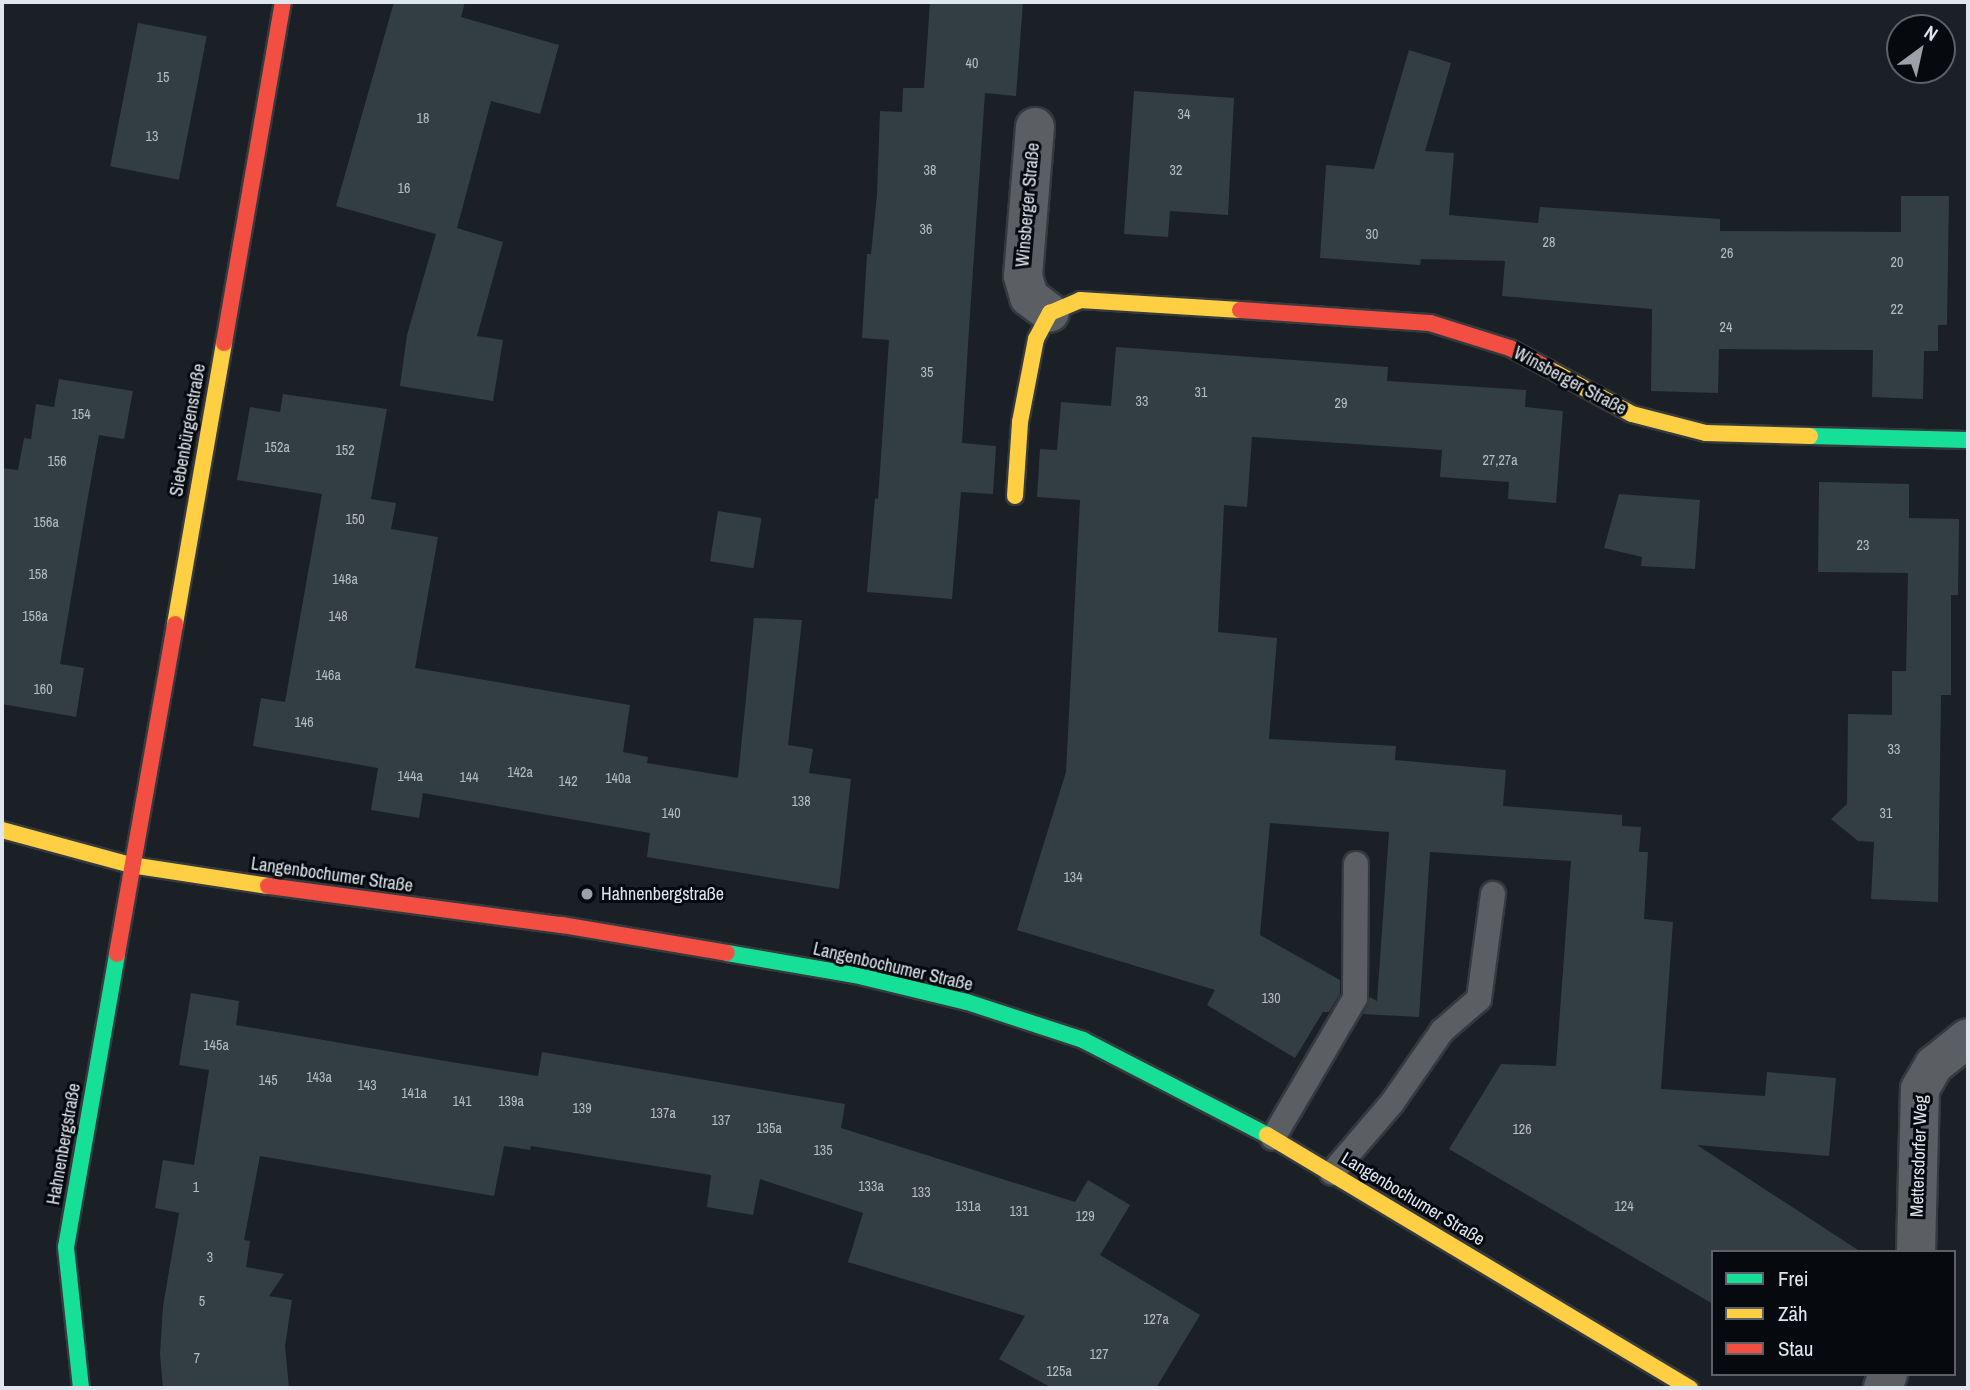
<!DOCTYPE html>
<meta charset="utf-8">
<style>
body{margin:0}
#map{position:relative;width:1970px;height:1390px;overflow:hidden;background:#1a2026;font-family:"Archivo Narrow",sans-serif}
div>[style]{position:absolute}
.building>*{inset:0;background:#333e43;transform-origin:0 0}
.roads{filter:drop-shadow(2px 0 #353a3f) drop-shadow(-2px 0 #353a3f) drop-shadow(0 2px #353a3f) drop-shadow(0 -2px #353a3f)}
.lane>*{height:24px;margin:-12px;padding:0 12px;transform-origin:12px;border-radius:12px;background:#5b5f63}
.street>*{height:38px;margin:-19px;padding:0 19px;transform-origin:19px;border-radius:19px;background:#5b5f63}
.fast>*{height:16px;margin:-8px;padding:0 8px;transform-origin:8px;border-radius:8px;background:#16e098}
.slow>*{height:16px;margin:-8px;padding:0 8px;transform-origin:8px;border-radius:8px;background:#ffcf43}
.jam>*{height:16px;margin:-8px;padding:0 8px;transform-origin:8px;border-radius:8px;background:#f24e42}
.dots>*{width:19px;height:19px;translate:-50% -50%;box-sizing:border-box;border:4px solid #06090d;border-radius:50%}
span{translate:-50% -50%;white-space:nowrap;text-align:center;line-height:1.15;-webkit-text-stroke:6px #06090d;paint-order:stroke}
.number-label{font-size:14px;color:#b5bcc3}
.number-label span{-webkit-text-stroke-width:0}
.street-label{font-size:18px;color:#e0e6ee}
.poi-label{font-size:18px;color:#e0e6ee}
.left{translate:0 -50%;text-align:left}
.frame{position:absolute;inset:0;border:4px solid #e0e6ee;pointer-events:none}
.legend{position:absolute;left:1711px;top:1250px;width:245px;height:126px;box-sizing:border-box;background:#06090d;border:2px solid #5d6167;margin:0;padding:9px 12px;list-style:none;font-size:21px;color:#e0e6ee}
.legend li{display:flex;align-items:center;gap:14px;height:35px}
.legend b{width:35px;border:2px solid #5d6167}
.north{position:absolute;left:1886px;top:14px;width:70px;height:70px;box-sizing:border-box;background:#06090d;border:2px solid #5d6167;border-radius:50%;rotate:33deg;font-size:19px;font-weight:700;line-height:28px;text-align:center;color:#e0e6ee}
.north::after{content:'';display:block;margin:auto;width:24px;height:32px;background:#9ba1a8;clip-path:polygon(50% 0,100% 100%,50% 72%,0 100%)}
</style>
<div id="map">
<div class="building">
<i style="clip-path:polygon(394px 2px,465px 2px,461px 17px,559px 45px,540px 114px,491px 101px,457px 228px,503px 242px,477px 336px,503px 340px,493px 401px,400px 386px,407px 335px,436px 234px,336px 206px)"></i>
<i style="clip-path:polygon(930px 2px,1023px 2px,1016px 96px,985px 93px,969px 329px,962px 443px,996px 446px,993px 494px,961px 492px,952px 599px,867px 592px,875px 498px,878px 499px,889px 340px,862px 338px,867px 254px,871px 254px,877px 195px,880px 111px,902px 112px,903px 88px,924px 88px)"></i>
<i style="left:138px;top:23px;width:70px;height:146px;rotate:11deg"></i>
<i style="clip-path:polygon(1409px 50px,1451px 63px,1425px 151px,1454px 153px,1449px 215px,1538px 223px,1540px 207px,1720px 219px,1720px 231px,1901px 232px,1901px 196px,1949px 196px,1947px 325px,1938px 325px,1938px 351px,1924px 351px,1923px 399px,1872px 397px,1873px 350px,1719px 349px,1718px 393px,1651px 391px,1652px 309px,1502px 296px,1505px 261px,1421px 259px,1420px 265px,1320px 258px,1326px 165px,1374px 169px)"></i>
<i style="clip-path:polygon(1134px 91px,1234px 98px,1228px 215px,1170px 211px,1168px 237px,1124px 234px)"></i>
<i style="clip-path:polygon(1116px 347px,1388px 367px,1387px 381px,1526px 390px,1525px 407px,1563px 411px,1556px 503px,1508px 499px,1509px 482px,1440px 477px,1442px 450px,1252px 437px,1247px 507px,1224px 505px,1218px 632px,1277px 638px,1269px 739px,1396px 746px,1395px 760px,1506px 770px,1503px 806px,1622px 815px,1622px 826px,1641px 827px,1639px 852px,1648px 852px,1644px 919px,1673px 922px,1661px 1089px,1765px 1096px,1767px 1072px,1836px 1078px,1829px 1156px,1697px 1145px,1861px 1252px,1713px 1252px,1713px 1304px,1449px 1149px,1501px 1064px,1556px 1066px,1571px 861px,1430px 852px,1419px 1017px,1363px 1014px,1370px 997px,1377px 1001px,1389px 832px,1270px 823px,1260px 935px,1340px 980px,1340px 994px,1329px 1012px,1323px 1012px,1295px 1058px,1207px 1005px,1215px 990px,1017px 930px,1066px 772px,1080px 500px,1037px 497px,1040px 449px,1057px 450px,1061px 402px,1111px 406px)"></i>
<i style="clip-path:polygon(59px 379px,133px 391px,124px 439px,99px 435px,87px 502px,60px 664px,84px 668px,76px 717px,2px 704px,2px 468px,18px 470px,24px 438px,31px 439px,36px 404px,54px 407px)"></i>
<i style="clip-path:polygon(283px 394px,387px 409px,371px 499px,396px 503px,391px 529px,438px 537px,415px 668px,630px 705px,623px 752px,648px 757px,647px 763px,738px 778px,754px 618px,802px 620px,788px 745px,813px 749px,809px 773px,851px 779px,839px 889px,647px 857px,650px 833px,423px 793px,419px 818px,371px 810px,378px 768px,253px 746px,261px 698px,285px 702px,322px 494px,237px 480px,250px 407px,280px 412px)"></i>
<i style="clip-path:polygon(1819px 482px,1909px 484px,1909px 518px,1959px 519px,1958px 595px,1951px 595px,1951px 695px,1941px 695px,1938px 902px,1871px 899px,1874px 842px,1858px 841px,1831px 819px,1847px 804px,1848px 714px,1892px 715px,1892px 671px,1906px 671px,1908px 573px,1818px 572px)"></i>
<i style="clip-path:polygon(1619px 494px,1700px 500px,1695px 569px,1641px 566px,1642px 557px,1604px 548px)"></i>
<i style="left:718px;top:511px;width:44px;height:51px;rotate:9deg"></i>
<i style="clip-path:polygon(191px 993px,239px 1001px,236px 1025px,445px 1061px,538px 1076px,542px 1052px,845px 1104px,841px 1128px,1075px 1202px,1088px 1180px,1130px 1205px,1100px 1255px,1200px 1315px,1156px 1388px,1052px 1388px,999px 1359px,1025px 1316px,848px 1262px,863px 1213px,760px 1179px,753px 1215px,707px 1207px,711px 1175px,531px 1146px,530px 1150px,504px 1146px,494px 1196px,260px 1156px,244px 1240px,250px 1241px,246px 1267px,284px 1274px,269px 1296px,292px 1300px,285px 1346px,289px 1388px,163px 1388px,160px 1354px,163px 1306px,179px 1213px,155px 1208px,163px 1160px,194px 1165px,209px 1070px,179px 1065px)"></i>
</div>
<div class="roads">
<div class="lane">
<i style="left:1273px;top:1138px;width:162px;rotate:-59.6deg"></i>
<i style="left:1355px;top:998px;width:134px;rotate:-89.6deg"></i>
<i style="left:1332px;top:1173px;width:92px;rotate:-49.4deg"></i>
<i style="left:1392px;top:1103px;width:88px;rotate:-55.2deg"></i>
<i style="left:1442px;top:1031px;width:49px;rotate:-40.9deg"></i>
<i style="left:1479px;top:999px;width:106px;rotate:-82.4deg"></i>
</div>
<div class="street">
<i style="left:1035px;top:127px;width:149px;rotate:94.6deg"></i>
<i style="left:1023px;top:276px;width:22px;rotate:74deg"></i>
<i style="left:1029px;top:297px;width:26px;rotate:37deg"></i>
<i style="left:1916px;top:1252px;width:163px;rotate:-88.6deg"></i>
<i style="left:1920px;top:1089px;width:28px;rotate:-60deg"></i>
<i style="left:1934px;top:1065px;width:43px;rotate:-38.5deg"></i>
<i style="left:1883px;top:1388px;width:15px;rotate:-70deg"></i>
</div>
<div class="fast">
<i style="left:1810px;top:436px;width:158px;rotate:1.5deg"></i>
<i style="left:727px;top:953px;width:130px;rotate:9.8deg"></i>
<i style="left:855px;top:975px;width:115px;rotate:13.6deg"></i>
<i style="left:967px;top:1002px;width:122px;rotate:18.1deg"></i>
<i style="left:1083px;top:1040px;width:207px;rotate:27.3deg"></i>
<i style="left:81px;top:1388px;width:142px;rotate:-96.1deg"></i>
<i style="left:66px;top:1247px;width:297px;rotate:-80.1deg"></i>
</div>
<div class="slow">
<i style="left:1549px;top:369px;width:94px;rotate:28.5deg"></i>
<i style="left:1632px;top:414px;width:76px;rotate:14.4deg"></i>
<i style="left:1706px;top:433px;width:104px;rotate:1.7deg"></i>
<i style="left:1015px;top:496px;width:74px;rotate:-86.1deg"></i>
<i style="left:1020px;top:422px;width:85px;rotate:-79.1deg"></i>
<i style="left:1036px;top:339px;width:30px;rotate:-62deg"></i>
<i style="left:1050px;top:313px;width:33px;rotate:-23deg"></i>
<i style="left:1080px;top:300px;width:160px;rotate:3.6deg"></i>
<i style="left:175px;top:624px;width:285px;rotate:-80.1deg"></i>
<i style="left:2px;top:830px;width:134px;rotate:15.2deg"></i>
<i style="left:131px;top:865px;width:139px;rotate:8.7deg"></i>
<i style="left:1267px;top:1135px;width:493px;rotate:30.9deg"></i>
</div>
<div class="jam">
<i style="left:1240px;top:310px;width:190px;rotate:3.9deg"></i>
<i style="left:1430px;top:323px;width:84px;rotate:17.4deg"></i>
<i style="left:1510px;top:348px;width:44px;rotate:28.3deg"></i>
<i style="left:224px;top:343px;width:346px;rotate:-80.2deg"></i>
<i style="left:268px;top:886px;width:297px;rotate:7.6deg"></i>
<i style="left:562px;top:925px;width:167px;rotate:9.6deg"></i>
<i style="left:117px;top:954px;width:335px;rotate:-80deg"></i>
</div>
</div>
<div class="dots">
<i style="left:587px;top:894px;background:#9ba1a8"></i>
</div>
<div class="number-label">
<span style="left:972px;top:63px">40</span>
<span style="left:163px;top:77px">15</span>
<span style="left:1184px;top:114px">34</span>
<span style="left:423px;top:118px">18</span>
<span style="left:152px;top:136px">13</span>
<span style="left:930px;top:170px">38</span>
<span style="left:1176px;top:170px">32</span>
<span style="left:404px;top:188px">16</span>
<span style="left:926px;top:229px">36</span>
<span style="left:1372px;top:234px">30</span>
<span style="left:1549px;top:242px">28</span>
<span style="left:1727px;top:253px">26</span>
<span style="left:1897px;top:262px">20</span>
<span style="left:1897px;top:309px">22</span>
<span style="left:1726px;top:327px">24</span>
<span style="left:927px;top:372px">35</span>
<span style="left:1201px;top:392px">31</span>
<span style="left:1142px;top:401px">33</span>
<span style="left:1341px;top:403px">29</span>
<span style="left:81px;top:414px">154</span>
<span style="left:277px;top:447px">152a</span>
<span style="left:345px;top:450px">152</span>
<span style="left:1500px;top:460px">27,27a</span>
<span style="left:57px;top:461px">156</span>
<span style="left:355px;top:519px">150</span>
<span style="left:46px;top:522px">156a</span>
<span style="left:1863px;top:545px">23</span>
<span style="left:38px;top:574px">158</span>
<span style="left:345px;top:579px">148a</span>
<span style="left:35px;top:616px">158a</span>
<span style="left:338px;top:616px">148</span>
<span style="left:328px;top:675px">146a</span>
<span style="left:43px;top:689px">160</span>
<span style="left:304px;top:722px">146</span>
<span style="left:1894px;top:749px">33</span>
<span style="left:520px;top:772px">142a</span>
<span style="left:410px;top:776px">144a</span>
<span style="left:469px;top:777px">144</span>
<span style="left:618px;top:778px">140a</span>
<span style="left:568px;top:781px">142</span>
<span style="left:801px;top:801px">138</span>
<span style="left:671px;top:813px">140</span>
<span style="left:1886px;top:813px">31</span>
<span style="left:1073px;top:877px">134</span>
<span style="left:1271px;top:998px">130</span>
<span style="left:216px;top:1045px">145a</span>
<span style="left:319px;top:1077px">143a</span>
<span style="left:268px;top:1080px">145</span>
<span style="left:367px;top:1085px">143</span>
<span style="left:414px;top:1093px">141a</span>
<span style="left:462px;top:1101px">141</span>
<span style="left:511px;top:1101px">139a</span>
<span style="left:582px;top:1108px">139</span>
<span style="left:663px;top:1113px">137a</span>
<span style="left:721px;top:1120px">137</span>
<span style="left:769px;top:1128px">135a</span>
<span style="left:1522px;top:1129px">126</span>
<span style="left:823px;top:1150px">135</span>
<span style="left:871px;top:1186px">133a</span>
<span style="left:196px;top:1187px">1</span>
<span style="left:921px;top:1192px">133</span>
<span style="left:968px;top:1206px">131a</span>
<span style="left:1624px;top:1206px">124</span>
<span style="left:1019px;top:1211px">131</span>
<span style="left:1085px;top:1216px">129</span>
<span style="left:210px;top:1257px">3</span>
<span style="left:202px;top:1301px">5</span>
<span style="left:1156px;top:1319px">127a</span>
<span style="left:1099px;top:1354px">127</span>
<span style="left:197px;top:1358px">7</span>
<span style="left:1059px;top:1371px">125a</span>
</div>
<div class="street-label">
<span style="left:1028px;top:205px;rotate:-85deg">Winsberger Straße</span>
<span style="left:1570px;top:381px;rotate:28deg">Winsberger Straße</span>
<span style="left:188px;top:430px;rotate:-80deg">Siebenbürgenstraße</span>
<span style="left:332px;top:875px;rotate:8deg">Langenbochumer Straße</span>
<span style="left:893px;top:967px;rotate:13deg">Langenbochumer Straße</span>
<span style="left:64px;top:1144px;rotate:-80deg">Hahnenbergstraße</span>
<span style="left:1919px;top:1156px;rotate:-88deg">Mettersdorfer Weg</span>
<span style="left:1413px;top:1199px;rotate:31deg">Langenbochumer Straße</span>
</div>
<div class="poi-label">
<span class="left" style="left:601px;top:894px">Hahnenbergstraße</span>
</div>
<div class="frame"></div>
<ul class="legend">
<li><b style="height:9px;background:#16e098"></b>Frei</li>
<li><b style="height:9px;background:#ffcf43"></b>Zäh</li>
<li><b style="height:9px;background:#f24e42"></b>Stau</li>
</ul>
<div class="north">N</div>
</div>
